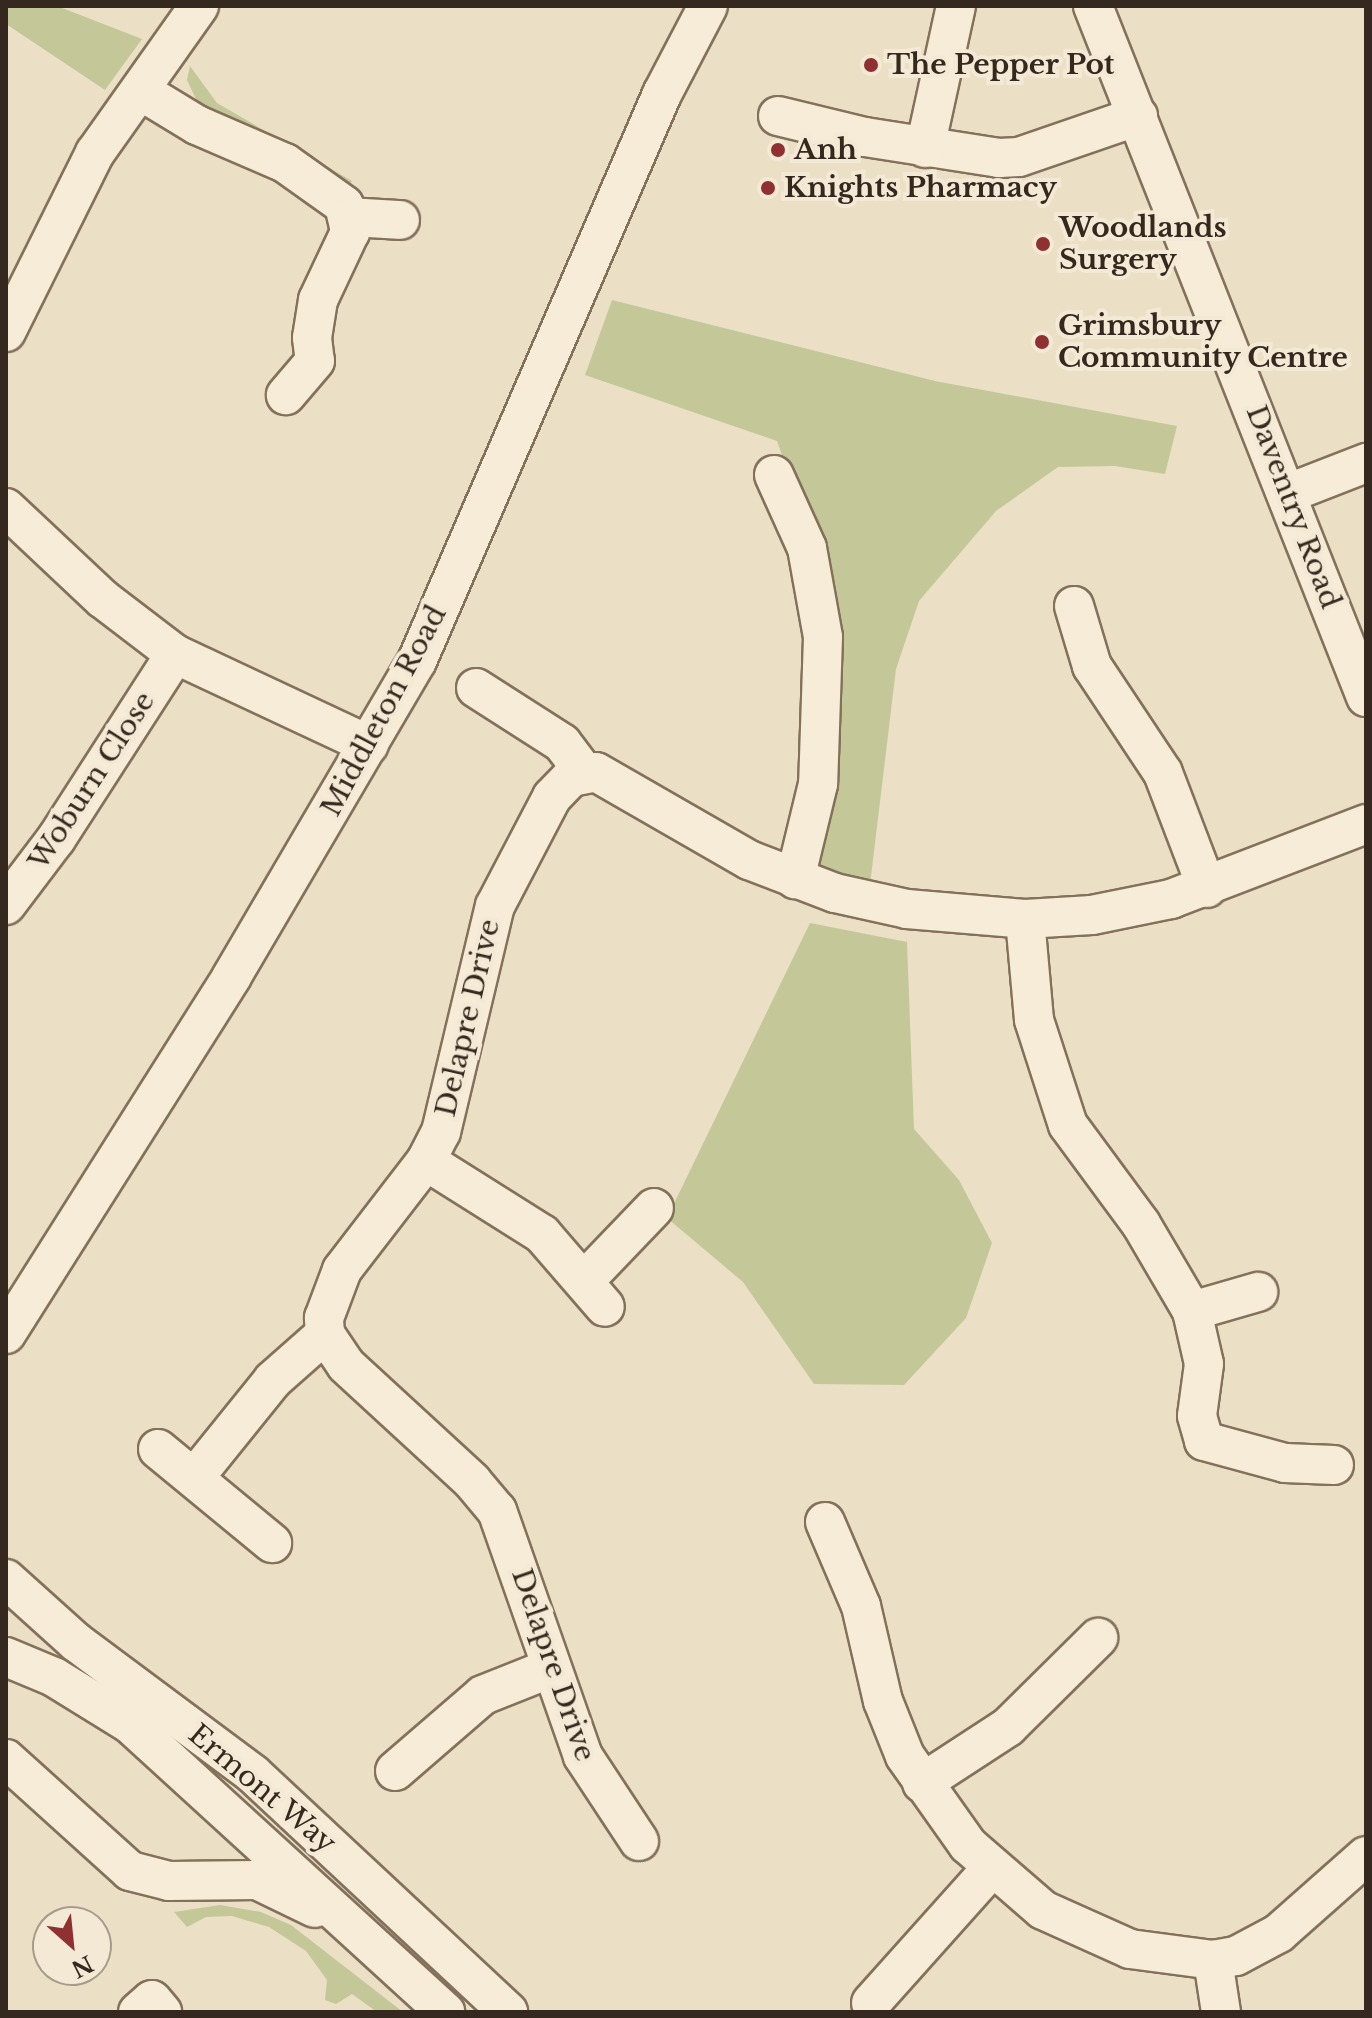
<!DOCTYPE html>
<style>
body{margin:0}
#map{position:relative;width:1372px;height:2018px;overflow:hidden;background:#ebdfc5;font-family:"Libre Baskerville",serif}
div>[style]{position:absolute}
.green>*{inset:0;background:#c4c899}
.roads{filter:drop-shadow(2px 0 #84715c) drop-shadow(-2px 0 #84715c) drop-shadow(0 2px #84715c) drop-shadow(0 -2px #84715c)}
.minor>*{height:38px;margin:-19px;padding:0 19px;transform-origin:19px;border-radius:19px;background:#f6ecd7}
.dots>*{width:22px;height:22px;translate:-50% -50%;box-sizing:border-box;border:4px solid #f3e9d4;border-radius:50%}
span{translate:-50% -50%;white-space:nowrap;text-align:center;line-height:1.15;-webkit-text-stroke:8px #f3e9d4;paint-order:stroke}
.poi-label{font-size:28px;color:#35291f;font-weight:700}
.left{translate:0 -50%;text-align:left}
.street-label{font-size:28px;color:#35291f}
.frame{position:absolute;inset:0;border:8px solid #35291f;pointer-events:none}
.north{position:absolute;left:32px;top:1906px;width:80px;height:80px;box-sizing:border-box;background:#f3e9d4;border:2px solid #a79c8c;border-radius:50%;rotate:153deg;font-size:22px;font-weight:700;line-height:32px;text-align:center;color:#35291f}
.north::after{content:'';display:block;margin:auto;width:28px;height:36px;background:#8f3133;clip-path:polygon(50% 0,100% 100%,50% 72%,0 100%)}
</style>
<div id="map">
<div class="green">
<i style="clip-path:polygon(6px 6px,57px 6px,142px 39px,105px 90px,6px 24px)"></i>
<i style="clip-path:polygon(190px 66px,217px 103px,352px 181px,345px 193px,202px 112px,187px 80px)"></i>
<i style="clip-path:polygon(612px 300px,935px 381px,1177px 426px,1165px 474px,1115px 466px,1058px 467px,996px 511px,919px 601px,896px 669px,869px 893px,813px 870px,829px 589px,777px 441px,585px 375px)"></i>
<i style="clip-path:polygon(810px 923px,907px 942px,914px 1129px,959px 1180px,992px 1243px,966px 1318px,904px 1385px,814px 1384px,743px 1282px,667px 1218px)"></i>
<i style="clip-path:polygon(220px 1905px,261px 1912px,291px 1925px,403px 2012px,377px 2012px,352px 1994px,336px 2004px,325px 2000px,327px 1980px,306px 1951px,269px 1927px,232px 1916px,206px 1917px,187px 1927px,174px 1912px)"></i>
</div>
<div class="roads">
<div class="minor">
<i style="left:1093px;top:6px;width:743px;rotate:68.44deg"></i>
<i style="left:141px;top:91px;width:66px;rotate:31.3deg"></i>
<i style="left:197px;top:125px;width:96px;rotate:23.4deg"></i>
<i style="left:285px;top:163px;width:72px;rotate:35.4deg"></i>
<i style="left:344px;top:205px;width:28px;rotate:77deg"></i>
<i style="left:350px;top:232px;width:75px;rotate:115.2deg"></i>
<i style="left:318px;top:300px;width:38px;rotate:99deg"></i>
<i style="left:312px;top:338px;width:23px;rotate:83deg"></i>
<i style="left:315px;top:361px;width:45px;rotate:130.5deg"></i>
<i style="left:778px;top:116px;width:89px;rotate:13.6deg"></i>
<i style="left:865px;top:137px;width:136px;rotate:8.9deg"></i>
<i style="left:999px;top:158px;width:20px;rotate:-3deg"></i>
<i style="left:1019px;top:157px;width:126px;rotate:-19deg"></i>
<i style="left:925px;top:148px;width:145px;rotate:-77.7deg"></i>
<i style="left:350px;top:217px;width:50px;rotate:3.4deg"></i>
<i style="left:6px;top:332px;width:200px;rotate:-63.6deg"></i>
<i style="left:95px;top:153px;width:180px;rotate:-54.7deg"></i>
<i style="left:774px;top:475px;width:80px;rotate:65.7deg"></i>
<i style="left:807px;top:548px;width:90px;rotate:79.8deg"></i>
<i style="left:823px;top:637px;width:147px;rotate:91.9deg"></i>
<i style="left:818px;top:784px;width:98px;rotate:103.6deg"></i>
<i style="left:1289px;top:493px;width:83px;rotate:-21.3deg"></i>
<i style="left:6px;top:508px;width:133px;rotate:43.2deg"></i>
<i style="left:103px;top:599px;width:91px;rotate:37.4deg"></i>
<i style="left:175px;top:654px;width:214px;rotate:25.1deg"></i>
<i style="left:1074px;top:606px;width:63px;rotate:73.3deg"></i>
<i style="left:1092px;top:666px;width:128px;rotate:56.4deg"></i>
<i style="left:1163px;top:773px;width:123px;rotate:69.1deg"></i>
<i style="left:476px;top:688px;width:102px;rotate:32.6deg"></i>
<i style="left:562px;top:743px;width:36px;rotate:53deg"></i>
<i style="left:6px;top:905px;width:83px;rotate:-52.9deg"></i>
<i style="left:56px;top:839px;width:220px;rotate:-57.2deg"></i>
<i style="left:1025px;top:919px;width:101px;rotate:84.9deg"></i>
<i style="left:1034px;top:1020px;width:110px;rotate:72.1deg"></i>
<i style="left:1068px;top:1125px;width:123px;rotate:53.6deg"></i>
<i style="left:1141px;top:1224px;width:101px;rotate:59.6deg"></i>
<i style="left:1192px;top:1311px;width:54px;rotate:77.2deg"></i>
<i style="left:1204px;top:1364px;width:52px;rotate:97.7deg"></i>
<i style="left:1197px;top:1416px;width:26px;rotate:74deg"></i>
<i style="left:1204px;top:1441px;width:84px;rotate:15.2deg"></i>
<i style="left:1285px;top:1463px;width:49px;rotate:2.3deg"></i>
<i style="left:426px;top:1161px;width:137px;rotate:32.2deg"></i>
<i style="left:542px;top:1234px;width:96px;rotate:49.2deg"></i>
<i style="left:584px;top:1281px;width:101px;rotate:-46.2deg"></i>
<i style="left:1192px;top:1311px;width:69px;rotate:-16.1deg"></i>
<i style="left:6px;top:1334px;width:423px;rotate:-57.7deg"></i>
<i style="left:232px;top:976px;width:365px;rotate:-59.6deg"></i>
<i style="left:417px;top:661px;width:618px;rotate:-66.63deg"></i>
<i style="left:662px;top:94px;width:99px;rotate:-62.4deg"></i>
<i style="left:158px;top:1449px;width:148px;rotate:39.5deg"></i>
<i style="left:194px;top:1478px;width:126px;rotate:-51.1deg"></i>
<i style="left:273px;top:1380px;width:69px;rotate:-41.5deg"></i>
<i style="left:825px;top:1522px;width:91px;rotate:66.8deg"></i>
<i style="left:861px;top:1606px;width:98px;rotate:77deg"></i>
<i style="left:883px;top:1701px;width:59px;rotate:68.2deg"></i>
<i style="left:905px;top:1756px;width:109px;rotate:54.7deg"></i>
<i style="left:968px;top:1845px;width:99px;rotate:40.9deg"></i>
<i style="left:1043px;top:1910px;width:95px;rotate:24.1deg"></i>
<i style="left:1130px;top:1949px;width:84px;rotate:7.5deg"></i>
<i style="left:1213px;top:1960px;width:23px;rotate:-10deg"></i>
<i style="left:1236px;top:1956px;width:49px;rotate:-28.1deg"></i>
<i style="left:1279px;top:1933px;width:116px;rotate:-41.5deg"></i>
<i style="left:6px;top:1579px;width:94px;rotate:42deg"></i>
<i style="left:76px;top:1642px;width:221px;rotate:36.7deg"></i>
<i style="left:253px;top:1774px;width:349px;rotate:43deg"></i>
<i style="left:6px;top:1657px;width:52px;rotate:22.6deg"></i>
<i style="left:54px;top:1677px;width:89px;rotate:31.7deg"></i>
<i style="left:130px;top:1724px;width:427px;rotate:42.4deg"></i>
<i style="left:6px;top:1759px;width:167px;rotate:42.1deg"></i>
<i style="left:130px;top:1871px;width:40px;rotate:14.4deg"></i>
<i style="left:169px;top:1881px;width:88px;rotate:-0.7deg"></i>
<i style="left:257px;top:1880px;width:64px;rotate:25.8deg"></i>
<i style="left:395px;top:1771px;width:116px;rotate:-40.8deg"></i>
<i style="left:483px;top:1695px;width:73px;rotate:-21.7deg"></i>
<i style="left:922px;top:1783px;width:103px;rotate:-33.1deg"></i>
<i style="left:1008px;top:1727px;width:127px;rotate:-44.7deg"></i>
<i style="left:639px;top:1841px;width:102px;rotate:-123.4deg"></i>
<i style="left:583px;top:1756px;width:260px;rotate:-109.3deg"></i>
<i style="left:497px;top:1511px;width:39px;rotate:-130deg"></i>
<i style="left:472px;top:1481px;width:171px;rotate:-137.4deg"></i>
<i style="left:346px;top:1365px;width:37px;rotate:-124deg"></i>
<i style="left:325px;top:1334px;width:16px;rotate:-94deg"></i>
<i style="left:324px;top:1318px;width:51px;rotate:-69.4deg"></i>
<i style="left:342px;top:1270px;width:138px;rotate:-52.4deg"></i>
<i style="left:426px;top:1161px;width:33px;rotate:-63deg"></i>
<i style="left:441px;top:1132px;width:232px;rotate:-76.6deg"></i>
<i style="left:495px;top:906px;width:123px;rotate:-62.4deg"></i>
<i style="left:552px;top:797px;width:28px;rotate:-46deg"></i>
<i style="left:571px;top:777px;width:25px;rotate:-11deg"></i>
<i style="left:596px;top:772px;width:177px;rotate:29.9deg"></i>
<i style="left:749px;top:860px;width:92px;rotate:21deg"></i>
<i style="left:835px;top:893px;width:74px;rotate:12.5deg"></i>
<i style="left:907px;top:909px;width:118px;rotate:4.8deg"></i>
<i style="left:1025px;top:919px;width:67px;rotate:-3.4deg"></i>
<i style="left:1092px;top:915px;width:81px;rotate:-11.4deg"></i>
<i style="left:1171px;top:899px;width:209px;rotate:-21deg"></i>
<i style="left:1213px;top:1960px;width:53px;rotate:81.3deg"></i>
<i style="left:871px;top:2003px;width:180px;rotate:-48.2deg"></i>
<i style="left:138px;top:2012px;width:18px;rotate:-41deg"></i>
<i style="left:152px;top:2000px;width:16px;rotate:50deg"></i>
</div>
</div>
<div class="dots">
<i style="left:871px;top:65px;background:#8f3133"></i>
<i style="left:778px;top:150px;background:#8f3133"></i>
<i style="left:768px;top:188px;background:#8f3133"></i>
<i style="left:1043px;top:244px;background:#8f3133"></i>
<i style="left:1042px;top:342px;background:#8f3133"></i>
</div>
<div class="poi-label">
<span class="left" style="left:887px;top:65px">The Pepper Pot</span>
<span class="left" style="left:794px;top:150px">Anh</span>
<span class="left" style="left:784px;top:188px">Knights Pharmacy</span>
<span class="left" style="left:1059px;top:244px">Woodlands<br>Surgery</span>
<span class="left" style="left:1058px;top:342px">Grimsbury<br>Community Centre</span>
</div>
<div class="street-label">
<span style="left:1293px;top:507px;rotate:69deg">Daventry Road</span>
<span style="left:384px;top:711px;rotate:-62deg">Middleton Road</span>
<span style="left:92px;top:781px;rotate:-57deg">Woburn Close</span>
<span style="left:468px;top:1018px;rotate:-77deg">Delapre Drive</span>
<span style="left:553px;top:1665px;rotate:71deg">Delapre Drive</span>
<span style="left:262px;top:1789px;rotate:40deg">Ermont Way</span>
</div>
<div class="frame"></div>
<div class="north">N</div>
</div>
